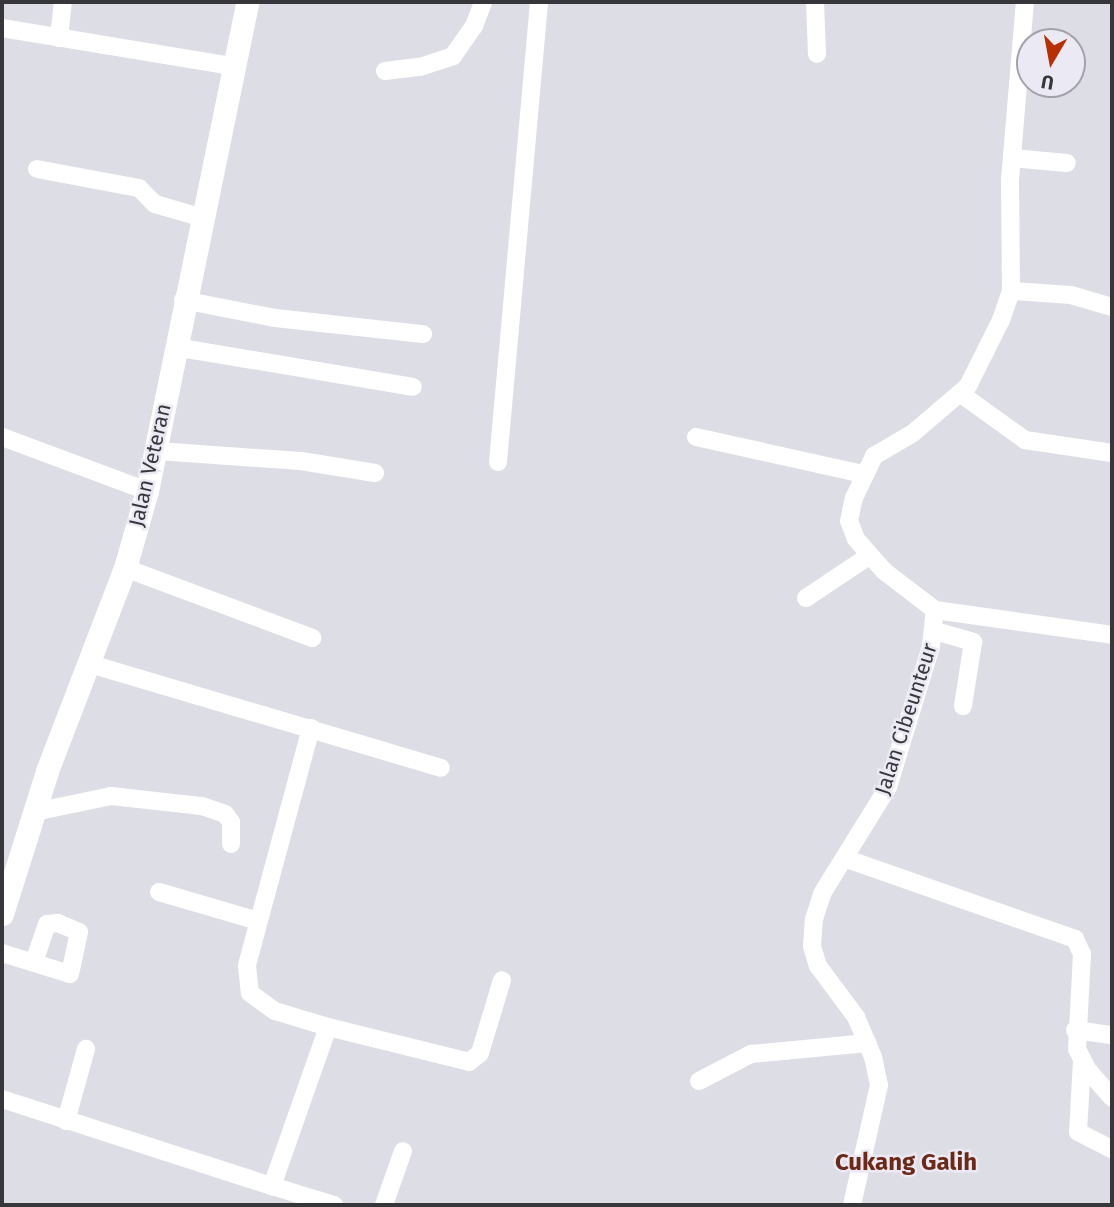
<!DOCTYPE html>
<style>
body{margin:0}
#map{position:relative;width:1114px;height:1207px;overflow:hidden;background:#dddde6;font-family:"Fira Sans",sans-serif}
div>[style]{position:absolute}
.minor>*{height:18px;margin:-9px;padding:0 9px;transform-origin:9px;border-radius:9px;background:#fff}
.major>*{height:23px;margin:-11.5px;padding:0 11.5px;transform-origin:11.5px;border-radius:11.5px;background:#fff}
span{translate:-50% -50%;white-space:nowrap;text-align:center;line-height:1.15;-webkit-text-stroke:5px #ebeaf4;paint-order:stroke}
.street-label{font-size:21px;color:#37363a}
.quarter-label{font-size:24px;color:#6c2918;font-weight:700}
.frame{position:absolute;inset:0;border:4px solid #37363a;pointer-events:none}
.north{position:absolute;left:1016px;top:28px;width:70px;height:70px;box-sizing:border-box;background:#ebeaf4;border:2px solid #a3a2aa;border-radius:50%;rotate:190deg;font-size:19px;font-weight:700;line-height:28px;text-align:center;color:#37363a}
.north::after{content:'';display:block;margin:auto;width:24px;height:32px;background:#b82f01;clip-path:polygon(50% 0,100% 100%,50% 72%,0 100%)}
</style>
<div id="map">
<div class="minor">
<i style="left:815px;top:2px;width:52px;rotate:87.8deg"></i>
<i style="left:2px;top:28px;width:238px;rotate:9.4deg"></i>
<i style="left:59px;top:38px;width:36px;rotate:-84deg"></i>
<i style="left:385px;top:71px;width:35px;rotate:-7deg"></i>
<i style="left:420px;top:67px;width:35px;rotate:-18deg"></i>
<i style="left:453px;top:56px;width:37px;rotate:-55deg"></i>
<i style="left:474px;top:26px;width:26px;rotate:-69deg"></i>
<i style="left:1012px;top:158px;width:55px;rotate:5.2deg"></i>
<i style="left:37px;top:169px;width:104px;rotate:10.6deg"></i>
<i style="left:139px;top:188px;width:23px;rotate:45deg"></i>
<i style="left:155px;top:204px;width:47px;rotate:16.1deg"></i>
<i style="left:1011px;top:291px;width:60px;rotate:3.8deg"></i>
<i style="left:1071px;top:295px;width:43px;rotate:16.3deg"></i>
<i style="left:183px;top:300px;width:94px;rotate:11.1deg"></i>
<i style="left:275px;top:318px;width:149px;rotate:6.2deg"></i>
<i style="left:175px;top:347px;width:241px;rotate:9.5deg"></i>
<i style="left:961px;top:394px;width:79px;rotate:35.7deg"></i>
<i style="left:1025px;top:440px;width:88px;rotate:8.5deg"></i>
<i style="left:2px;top:437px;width:155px;rotate:20.4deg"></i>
<i style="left:696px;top:437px;width:171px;rotate:12.5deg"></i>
<i style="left:157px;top:451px;width:144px;rotate:4deg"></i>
<i style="left:301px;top:461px;width:75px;rotate:9.2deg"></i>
<i style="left:498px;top:462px;width:462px;rotate:-84.9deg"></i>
<i style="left:125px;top:568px;width:200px;rotate:20.5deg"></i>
<i style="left:806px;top:598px;width:76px;rotate:-33.7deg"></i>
<i style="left:935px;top:610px;width:179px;rotate:8deg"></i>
<i style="left:935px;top:631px;width:40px;rotate:16deg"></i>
<i style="left:973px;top:642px;width:65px;rotate:98.9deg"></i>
<i style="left:87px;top:663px;width:369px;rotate:16.5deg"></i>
<i style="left:311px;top:728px;width:246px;rotate:105.1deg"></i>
<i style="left:247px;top:966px;width:27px;rotate:84deg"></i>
<i style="left:250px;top:993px;width:31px;rotate:36deg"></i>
<i style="left:275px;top:1011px;width:55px;rotate:16.8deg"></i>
<i style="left:328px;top:1027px;width:145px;rotate:13.9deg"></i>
<i style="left:469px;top:1062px;width:14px;rotate:-39deg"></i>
<i style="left:480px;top:1053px;width:76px;rotate:-73.2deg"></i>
<i style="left:34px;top:812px;width:79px;rotate:-11.7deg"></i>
<i style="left:111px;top:796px;width:92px;rotate:6.3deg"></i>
<i style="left:202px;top:806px;width:24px;rotate:19deg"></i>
<i style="left:225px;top:814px;width:10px;rotate:53deg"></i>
<i style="left:231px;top:822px;width:22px;rotate:90deg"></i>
<i style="left:844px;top:858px;width:245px;rotate:19.3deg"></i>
<i style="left:1075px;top:939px;width:17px;rotate:65deg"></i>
<i style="left:1082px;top:954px;width:95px;rotate:93deg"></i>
<i style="left:1077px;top:1049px;width:22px;rotate:63deg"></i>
<i style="left:1087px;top:1069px;width:38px;rotate:49deg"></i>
<i style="left:159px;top:892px;width:103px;rotate:16.3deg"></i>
<i style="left:2px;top:953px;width:71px;rotate:17.2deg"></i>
<i style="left:70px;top:974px;width:43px;rotate:-77.9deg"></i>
<i style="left:79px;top:932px;width:23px;rotate:-157deg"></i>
<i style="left:58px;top:923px;width:11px;rotate:175deg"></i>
<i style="left:47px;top:924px;width:40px;rotate:108.9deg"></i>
<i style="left:328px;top:1027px;width:169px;rotate:109.4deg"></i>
<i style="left:272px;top:1186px;width:65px;rotate:17deg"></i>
<i style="left:1075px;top:1030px;width:37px;rotate:8deg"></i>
<i style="left:1082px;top:1061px;width:71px;rotate:93.2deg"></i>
<i style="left:1078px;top:1132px;width:38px;rotate:27deg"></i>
<i style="left:699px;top:1081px;width:59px;rotate:-27.4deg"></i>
<i style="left:751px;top:1054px;width:117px;rotate:-5.4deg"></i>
<i style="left:2px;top:1099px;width:284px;rotate:17.9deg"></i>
<i style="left:66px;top:1121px;width:75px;rotate:-74.5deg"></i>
<i style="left:384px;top:1205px;width:57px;rotate:-70.6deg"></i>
<i style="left:852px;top:1205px;width:123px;rotate:-77.3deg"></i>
<i style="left:879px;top:1085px;width:29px;rotate:-102deg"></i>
<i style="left:873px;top:1057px;width:43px;rotate:-113deg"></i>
<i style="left:856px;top:1017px;width:64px;rotate:-126.7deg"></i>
<i style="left:818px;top:966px;width:21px;rotate:-107deg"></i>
<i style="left:812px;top:946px;width:27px;rotate:-86deg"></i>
<i style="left:814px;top:919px;width:28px;rotate:-72deg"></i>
<i style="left:823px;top:892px;width:123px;rotate:-58.2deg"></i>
<i style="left:888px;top:787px;width:147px;rotate:-73deg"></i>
<i style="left:931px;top:646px;width:36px;rotate:-84deg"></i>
<i style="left:935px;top:610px;width:64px;rotate:-142.6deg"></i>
<i style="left:884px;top:571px;width:43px;rotate:-131.2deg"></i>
<i style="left:856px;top:539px;width:19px;rotate:-111deg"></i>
<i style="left:849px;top:521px;width:24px;rotate:-78deg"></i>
<i style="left:854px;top:498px;width:47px;rotate:-64.5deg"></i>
<i style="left:874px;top:456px;width:45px;rotate:-30.5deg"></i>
<i style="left:913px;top:433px;width:72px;rotate:-40.5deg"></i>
<i style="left:968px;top:386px;width:74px;rotate:-63.4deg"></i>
<i style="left:1001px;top:320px;width:31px;rotate:-71deg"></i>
<i style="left:1011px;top:291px;width:111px;rotate:-90.5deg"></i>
<i style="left:1010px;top:180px;width:179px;rotate:-85.2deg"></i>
</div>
<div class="major">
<i style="left:2px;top:914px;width:150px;rotate:-72.5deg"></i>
<i style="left:47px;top:771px;width:217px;rotate:-69deg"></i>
<i style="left:125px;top:568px;width:80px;rotate:-74.1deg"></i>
<i style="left:147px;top:491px;width:499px;rotate:-78.4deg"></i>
</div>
<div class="street-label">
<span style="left:150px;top:465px;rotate:-77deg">Jalan Veteran</span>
<span style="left:906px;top:719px;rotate:-72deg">Jalan Cibeunteur</span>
</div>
<div class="quarter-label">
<span style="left:906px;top:1163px">Cukang Galih</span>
</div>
<div class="frame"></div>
<div class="north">U</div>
</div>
